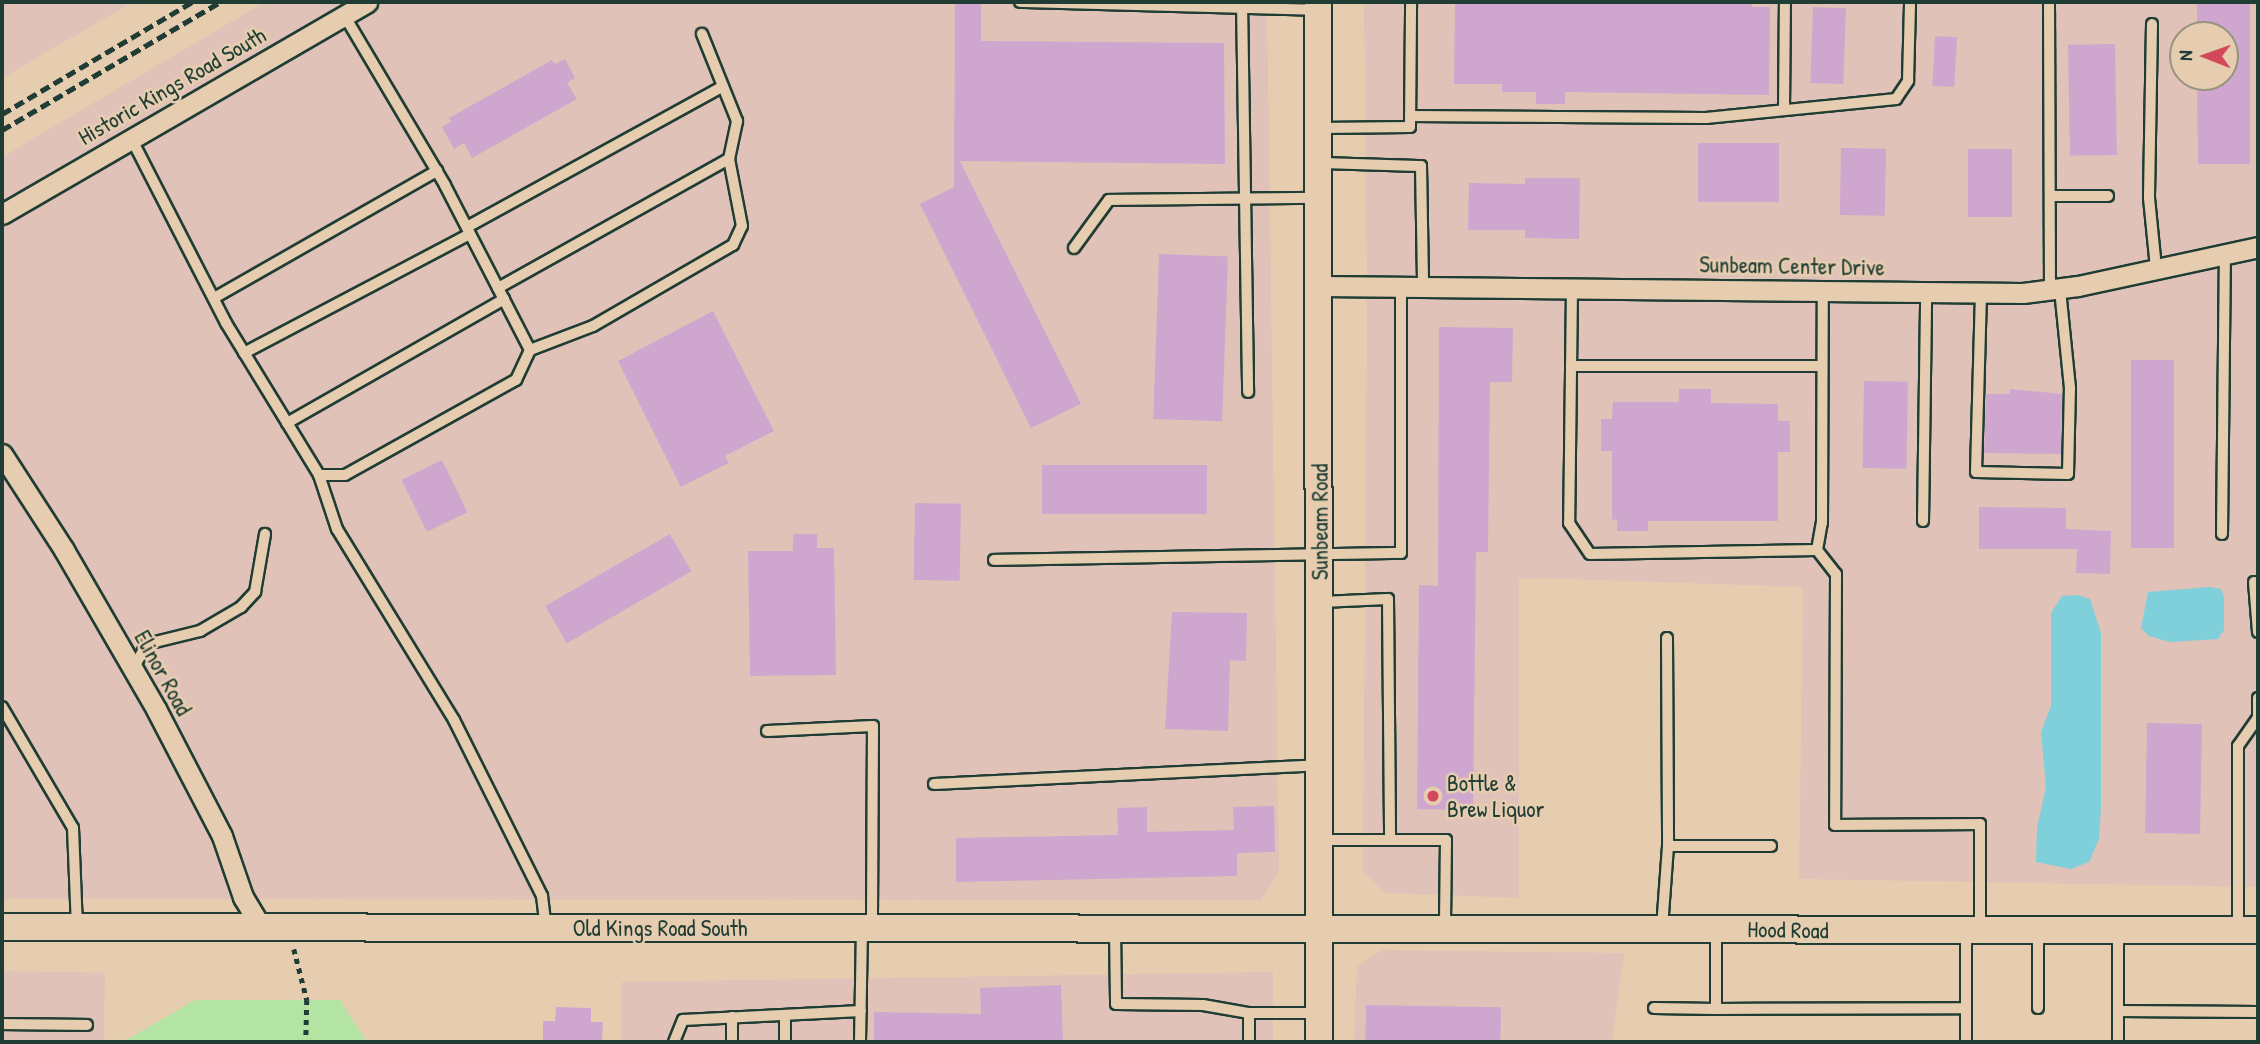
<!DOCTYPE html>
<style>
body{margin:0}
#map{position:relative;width:2260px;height:1044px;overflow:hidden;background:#e7cdaf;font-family:"Patrick Hand",sans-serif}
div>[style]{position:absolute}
.built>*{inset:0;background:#e0c2b8;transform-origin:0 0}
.green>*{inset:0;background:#b4e4a3}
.water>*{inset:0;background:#7fd0da}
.building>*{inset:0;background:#cfa7ce;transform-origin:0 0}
.path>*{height:4.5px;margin-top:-2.25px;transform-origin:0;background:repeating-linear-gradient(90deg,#1f3d34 0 5px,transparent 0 10px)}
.roads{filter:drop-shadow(2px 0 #1f3d34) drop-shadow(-2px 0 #1f3d34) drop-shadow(0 2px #1f3d34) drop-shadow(0 -2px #1f3d34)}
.lane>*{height:10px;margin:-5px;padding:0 5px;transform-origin:5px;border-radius:5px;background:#e7cdaf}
.street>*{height:19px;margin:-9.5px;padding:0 9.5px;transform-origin:9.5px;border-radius:9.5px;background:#e7cdaf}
.secondary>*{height:26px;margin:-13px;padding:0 13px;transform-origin:13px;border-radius:13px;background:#e7cdaf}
.rail>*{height:5px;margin-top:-2.5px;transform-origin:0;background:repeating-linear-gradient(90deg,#1f3d34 0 10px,transparent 0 15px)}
.dots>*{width:19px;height:19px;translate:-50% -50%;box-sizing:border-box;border:4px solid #e7cdaf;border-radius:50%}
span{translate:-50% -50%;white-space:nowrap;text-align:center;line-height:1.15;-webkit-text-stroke:5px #e7cdaf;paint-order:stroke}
.street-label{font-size:23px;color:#1f3d34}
.poi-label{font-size:23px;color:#1f3d34}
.left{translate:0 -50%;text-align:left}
.frame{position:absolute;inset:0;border:4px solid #1f3d34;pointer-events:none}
.north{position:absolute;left:2169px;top:21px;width:70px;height:70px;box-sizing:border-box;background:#e7cdaf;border:2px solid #97937e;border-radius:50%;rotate:271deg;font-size:19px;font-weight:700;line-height:28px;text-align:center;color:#1f3d34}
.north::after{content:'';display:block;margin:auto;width:24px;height:32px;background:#d1495b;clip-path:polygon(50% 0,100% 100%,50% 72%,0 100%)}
</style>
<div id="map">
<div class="built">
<i style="clip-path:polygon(2px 2px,133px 2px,2px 78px)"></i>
<i style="clip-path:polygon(265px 2px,1267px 2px,1279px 872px,1261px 900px,2px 899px,2px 157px)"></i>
<i style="clip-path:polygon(evenodd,1364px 2px,2258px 2px,2258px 887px,1799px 879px,1803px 587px,1536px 578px,1519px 579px,1519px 898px,1385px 893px,1363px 871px,1367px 304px,1364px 2px,2183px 35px,2225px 35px,2225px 77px,2183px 77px,2183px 35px)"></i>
<i style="clip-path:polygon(1382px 950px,1624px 953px,1612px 1042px,1354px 1042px,1357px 966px)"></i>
<i style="left:2px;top:971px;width:103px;height:71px;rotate:1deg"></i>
<i style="clip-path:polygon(1273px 972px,1273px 1042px,621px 1042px,622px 982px)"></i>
</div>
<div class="green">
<i style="clip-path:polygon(195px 1000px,340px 1000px,367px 1042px,123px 1042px)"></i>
</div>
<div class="water">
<i style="clip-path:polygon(2209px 587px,2221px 589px,2224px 597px,2224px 630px,2218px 639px,2170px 642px,2149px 636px,2141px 628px,2148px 592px)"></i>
<i style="clip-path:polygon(2078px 595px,2090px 599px,2101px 633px,2101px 807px,2099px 839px,2089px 862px,2071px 869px,2036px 862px,2037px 828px,2046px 787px,2041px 732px,2051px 706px,2051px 613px,2062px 596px)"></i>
</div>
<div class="building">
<i style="clip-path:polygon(955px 2px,981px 2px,981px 41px,1224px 43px,1225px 164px,960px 161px,1081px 404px,1031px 428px,920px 204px,954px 187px)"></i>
<i style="clip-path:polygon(1455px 2px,1752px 2px,1752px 7px,1770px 7px,1769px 95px,1565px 92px,1565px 104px,1536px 104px,1536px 92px,1502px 92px,1502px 84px,1454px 84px)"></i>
<i style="clip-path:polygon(2197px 2px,2250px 2px,2250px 164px,2198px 164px,2197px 77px,2225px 77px,2225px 35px,2197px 35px)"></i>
<i style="left:1813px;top:7px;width:33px;height:76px;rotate:2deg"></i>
<i style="left:1935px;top:36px;width:22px;height:50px;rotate:3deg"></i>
<i style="left:2115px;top:44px;width:111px;height:47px;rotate:89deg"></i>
<i style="clip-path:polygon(565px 59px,575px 78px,567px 83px,577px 99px,472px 158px,464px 143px,454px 149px,442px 127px,451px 122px,449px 118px,552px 60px,555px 64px)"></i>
<i style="left:1698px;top:143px;width:81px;height:59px"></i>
<i style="left:1841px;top:148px;width:45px;height:67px;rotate:1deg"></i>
<i style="left:1968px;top:149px;width:44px;height:68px"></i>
<i style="clip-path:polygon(1525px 178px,1580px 178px,1579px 239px,1525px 238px,1525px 230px,1468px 230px,1469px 183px,1525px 184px)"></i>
<i style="left:1159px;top:254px;width:69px;height:165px;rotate:2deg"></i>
<i style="clip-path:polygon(713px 311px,774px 431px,725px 456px,729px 463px,681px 487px,618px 361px)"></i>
<i style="clip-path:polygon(1439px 327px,1513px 328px,1512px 382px,1490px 382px,1488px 552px,1476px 552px,1473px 810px,1417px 809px,1419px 585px,1438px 586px)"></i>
<i style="left:2131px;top:360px;width:43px;height:188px"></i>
<i style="left:1864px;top:381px;width:44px;height:87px;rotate:1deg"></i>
<i style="clip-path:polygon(1679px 389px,1711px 389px,1711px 403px,1778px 404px,1778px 421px,1790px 421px,1790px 452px,1778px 452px,1778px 521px,1648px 521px,1648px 531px,1617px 531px,1617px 519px,1612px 520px,1612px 451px,1601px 451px,1601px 419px,1612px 419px,1613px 402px,1679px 402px)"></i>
<i style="clip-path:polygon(2010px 389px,2062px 394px,2061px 454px,1984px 453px,1986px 394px,2010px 394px)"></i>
<i style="left:442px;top:460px;width:58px;height:45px;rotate:64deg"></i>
<i style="left:1207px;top:465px;width:49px;height:165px;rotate:90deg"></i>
<i style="left:915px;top:503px;width:46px;height:77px;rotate:1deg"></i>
<i style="clip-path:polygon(1979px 507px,2066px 508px,2066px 529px,2111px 531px,2110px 574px,2076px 573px,2077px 549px,1979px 549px)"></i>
<i style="left:670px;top:534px;width:43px;height:144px;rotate:60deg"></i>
<i style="clip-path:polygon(793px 534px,817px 534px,817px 548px,834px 548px,836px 675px,750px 676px,748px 551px,793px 551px)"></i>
<i style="clip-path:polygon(1172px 612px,1247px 613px,1246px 661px,1230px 660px,1228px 731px,1165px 729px)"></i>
<i style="left:2147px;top:723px;width:55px;height:110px;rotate:1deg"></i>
<i style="clip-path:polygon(1274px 806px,1275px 852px,1237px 853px,1237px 876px,956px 882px,956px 838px,1118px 835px,1117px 808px,1147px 807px,1147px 832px,1234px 830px,1233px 807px)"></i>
<i style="clip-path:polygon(1061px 985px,1063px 1042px,874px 1042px,874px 1012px,981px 1014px,980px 988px)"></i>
<i style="left:1366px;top:1005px;width:135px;height:37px;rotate:1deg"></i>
<i style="clip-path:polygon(556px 1007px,591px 1008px,591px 1022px,603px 1022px,602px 1042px,543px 1042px,543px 1021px,555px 1021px)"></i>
</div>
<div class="path">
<i style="left:294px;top:949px;width:53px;rotate:75.7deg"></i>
<i style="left:307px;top:1000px;width:42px;rotate:91.4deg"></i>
</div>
<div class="roads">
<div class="lane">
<i style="left:1020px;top:2px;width:298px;rotate:1.5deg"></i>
<i style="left:1242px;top:2px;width:390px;rotate:89.1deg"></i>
<i style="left:2049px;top:2px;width:288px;rotate:89.8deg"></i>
<i style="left:2152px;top:24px;width:174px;rotate:91deg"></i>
<i style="left:2149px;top:198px;width:70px;rotate:84.3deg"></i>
<i style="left:1784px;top:110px;width:108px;rotate:-89.5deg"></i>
<i style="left:1410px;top:116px;width:296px;rotate:0.4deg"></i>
<i style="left:1706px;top:118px;width:191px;rotate:-5.7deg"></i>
<i style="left:1896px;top:99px;width:22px;rotate:-56deg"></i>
<i style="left:1908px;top:81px;width:79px;rotate:-88.5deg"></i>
<i style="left:1320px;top:128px;width:90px;rotate:-0.6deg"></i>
<i style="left:1410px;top:127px;width:125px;rotate:-89.5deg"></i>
<i style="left:131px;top:138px;width:208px;rotate:62.8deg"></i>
<i style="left:226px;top:323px;width:178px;rotate:58.5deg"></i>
<i style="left:319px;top:475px;width:26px"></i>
<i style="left:345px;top:475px;width:196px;rotate:-29.1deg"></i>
<i style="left:516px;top:380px;width:33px;rotate:-65deg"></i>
<i style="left:530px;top:350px;width:186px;rotate:-117.3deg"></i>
<i style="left:445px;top:185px;width:198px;rotate:-120.7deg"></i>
<i style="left:1320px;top:163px;width:101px;rotate:1.7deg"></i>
<i style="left:1421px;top:166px;width:120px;rotate:89deg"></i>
<i style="left:2050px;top:196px;width:58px"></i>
<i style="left:467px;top:227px;width:292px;rotate:-28.8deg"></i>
<i style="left:1074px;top:248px;width:59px;rotate:-53.9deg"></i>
<i style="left:1109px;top:200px;width:207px;rotate:-0.6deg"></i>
<i style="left:498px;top:288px;width:265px;rotate:-29.2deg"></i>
<i style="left:1572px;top:289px;width:234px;rotate:90.7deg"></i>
<i style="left:1569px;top:523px;width:37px;rotate:56deg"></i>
<i style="left:1590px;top:554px;width:227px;rotate:-1deg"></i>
<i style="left:1817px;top:550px;width:27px;rotate:-80deg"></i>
<i style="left:1822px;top:523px;width:232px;rotate:-89.8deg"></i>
<i style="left:1981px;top:293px;width:179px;rotate:91.6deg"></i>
<i style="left:1976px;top:472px;width:92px;rotate:1.2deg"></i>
<i style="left:2068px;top:474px;width:86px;rotate:-88.7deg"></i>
<i style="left:2070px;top:388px;width:100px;rotate:-95.8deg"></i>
<i style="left:214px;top:298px;width:257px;rotate:-29.7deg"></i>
<i style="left:530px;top:350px;width:67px;rotate:-20.9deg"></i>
<i style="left:593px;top:326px;width:162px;rotate:-30.1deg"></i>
<i style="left:733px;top:245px;width:21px;rotate:-65deg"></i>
<i style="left:742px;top:226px;width:68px;rotate:-101deg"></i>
<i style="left:729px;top:159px;width:39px;rotate:-78deg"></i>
<i style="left:737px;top:121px;width:94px;rotate:-111.9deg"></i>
<i style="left:244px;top:353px;width:255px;rotate:-27.8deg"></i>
<i style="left:1571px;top:366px;width:251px"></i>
<i style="left:287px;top:423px;width:250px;rotate:-29.7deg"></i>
<i style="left:319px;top:475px;width:57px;rotate:71.6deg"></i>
<i style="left:337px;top:529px;width:224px;rotate:58.5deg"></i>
<i style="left:454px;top:720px;width:197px;rotate:63.4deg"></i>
<i style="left:542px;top:896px;width:31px;rotate:83deg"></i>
<i style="left:1923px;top:521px;width:229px;rotate:-89.2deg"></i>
<i style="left:2222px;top:534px;width:282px;rotate:-89.4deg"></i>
<i style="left:1817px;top:550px;width:31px;rotate:52deg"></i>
<i style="left:1836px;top:574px;width:251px;rotate:90.2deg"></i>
<i style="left:1835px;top:825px;width:145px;rotate:-0.4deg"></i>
<i style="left:1980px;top:824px;width:105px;rotate:90deg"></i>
<i style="left:994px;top:560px;width:407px;rotate:-1deg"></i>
<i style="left:1401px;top:553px;width:267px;rotate:-90deg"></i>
<i style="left:2254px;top:582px;width:50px;rotate:85.4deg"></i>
<i style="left:1321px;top:602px;width:67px;rotate:-2.6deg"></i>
<i style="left:1388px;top:599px;width:241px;rotate:89.5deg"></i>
<i style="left:1667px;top:638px;width:208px;rotate:89.7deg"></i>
<i style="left:133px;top:669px;width:29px;rotate:-61deg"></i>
<i style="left:147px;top:644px;width:55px;rotate:-13.8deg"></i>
<i style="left:200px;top:631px;width:48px;rotate:-30.3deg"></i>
<i style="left:241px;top:607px;width:21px;rotate:-47deg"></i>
<i style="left:255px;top:592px;width:59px;rotate:-80.2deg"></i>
<i style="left:2px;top:707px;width:140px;rotate:59.6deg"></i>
<i style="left:73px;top:828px;width:99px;rotate:87.7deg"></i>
<i style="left:767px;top:731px;width:106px;rotate:-2.7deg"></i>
<i style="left:873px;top:726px;width:200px;rotate:90.3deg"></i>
<i style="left:934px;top:784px;width:385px;rotate:-2.8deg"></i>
<i style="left:1320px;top:840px;width:126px"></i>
<i style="left:1446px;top:840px;width:86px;rotate:90.7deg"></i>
<i style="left:1662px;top:928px;width:82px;rotate:-85.8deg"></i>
<i style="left:1668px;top:846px;width:103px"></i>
<i style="left:1115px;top:929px;width:75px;rotate:89.2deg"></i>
<i style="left:1116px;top:1004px;width:87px;rotate:0.7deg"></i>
<i style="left:1203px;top:1005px;width:47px;rotate:9.9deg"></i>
<i style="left:2238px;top:930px;width:184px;rotate:-90deg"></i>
<i style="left:2238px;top:746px;width:35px;rotate:-55deg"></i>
<i style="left:2258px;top:717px;width:19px;rotate:-90deg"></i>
<i style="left:1654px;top:1008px;width:62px;rotate:0.9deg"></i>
<i style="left:1716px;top:1009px;width:80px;rotate:-90deg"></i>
<i style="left:2038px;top:1008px;width:76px;rotate:-90deg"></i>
<i style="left:1716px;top:1009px;width:250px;rotate:-0.2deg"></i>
<i style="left:1966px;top:1008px;width:77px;rotate:-90deg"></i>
<i style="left:2119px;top:1011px;width:139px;rotate:0.4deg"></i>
<i style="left:2px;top:1024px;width:85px;rotate:0.7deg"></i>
<i style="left:674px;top:1042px;width:24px;rotate:-68deg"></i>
<i style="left:683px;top:1020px;width:178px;rotate:-2.9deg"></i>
<i style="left:732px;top:1042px;width:25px;rotate:-90deg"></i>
<i style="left:785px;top:1042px;width:27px;rotate:-90deg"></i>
<i style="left:860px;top:1042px;width:111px;rotate:-89deg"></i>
<i style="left:1249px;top:1042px;width:29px;rotate:-90deg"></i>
<i style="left:1249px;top:1013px;width:69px"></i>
<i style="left:1966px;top:1042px;width:34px;rotate:-90deg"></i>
<i style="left:2118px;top:1042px;width:111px;rotate:-90deg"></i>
</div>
<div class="street">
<i style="left:2px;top:214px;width:422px;rotate:-30.1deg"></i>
<i style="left:1321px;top:286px;width:702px;rotate:0.57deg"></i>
<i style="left:2023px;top:293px;width:55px;rotate:-7.3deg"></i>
<i style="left:2078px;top:286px;width:184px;rotate:-12.2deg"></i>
<i style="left:2px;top:454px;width:114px;rotate:57.1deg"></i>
<i style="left:64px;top:550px;width:184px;rotate:59.9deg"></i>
<i style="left:156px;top:709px;width:143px;rotate:62.5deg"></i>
<i style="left:222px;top:836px;width:65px;rotate:71deg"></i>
<i style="left:243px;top:897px;width:35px;rotate:59deg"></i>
</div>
<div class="secondary">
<i style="left:1318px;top:2px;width:1040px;rotate:89.94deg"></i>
<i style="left:2px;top:927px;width:2256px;rotate:0.08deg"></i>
</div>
</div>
<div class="rail">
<i style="left:2px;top:114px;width:221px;rotate:-30.5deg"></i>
<i style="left:2px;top:130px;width:253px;rotate:-30.4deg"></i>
</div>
<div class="dots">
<i style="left:1433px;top:796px;background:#d1495b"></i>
</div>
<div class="street-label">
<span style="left:172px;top:86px;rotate:-30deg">Historic Kings Road South</span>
<span style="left:1792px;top:266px;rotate:1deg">Sunbeam Center Drive</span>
<span style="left:1320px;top:522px;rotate:-90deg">Sunbeam Road</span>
<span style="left:163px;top:673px;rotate:61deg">Elinor Road</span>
<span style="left:660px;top:928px">Old Kings Road South</span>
<span style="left:1788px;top:930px;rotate:1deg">Hood Road</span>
</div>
<div class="poi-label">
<span class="left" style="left:1447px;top:796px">Bottle &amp;<br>Brew Liquor</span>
</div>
<div class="frame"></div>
<div class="north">N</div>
</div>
